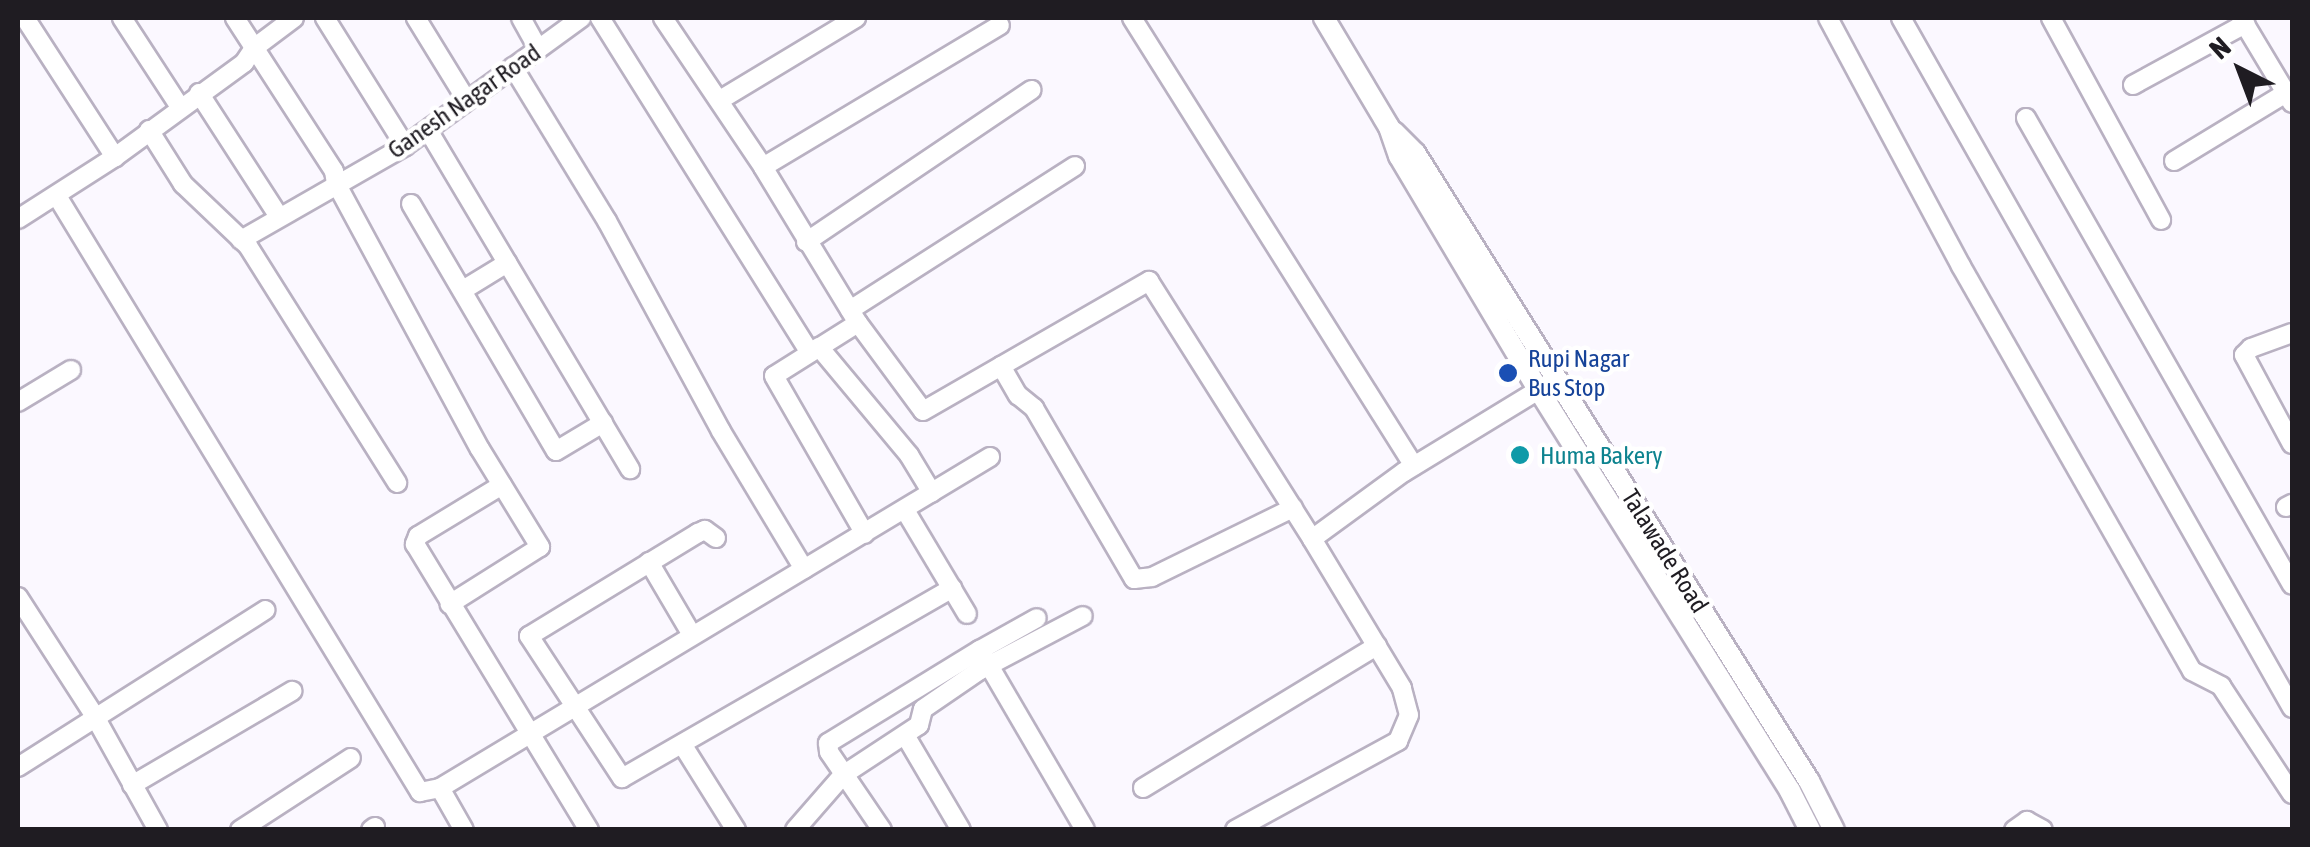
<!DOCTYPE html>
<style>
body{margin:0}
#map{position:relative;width:2310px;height:847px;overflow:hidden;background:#fbf8ff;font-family:"Asap Condensed",sans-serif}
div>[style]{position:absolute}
.roads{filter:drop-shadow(2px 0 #b9b1c2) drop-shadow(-2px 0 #b9b1c2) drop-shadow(0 2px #b9b1c2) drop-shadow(0 -2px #b9b1c2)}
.minor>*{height:18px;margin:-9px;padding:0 9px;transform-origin:9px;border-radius:9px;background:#fff}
.major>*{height:20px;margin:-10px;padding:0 10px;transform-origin:10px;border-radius:10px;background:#fff}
.dots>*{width:28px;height:28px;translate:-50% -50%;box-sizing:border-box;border:5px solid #fff;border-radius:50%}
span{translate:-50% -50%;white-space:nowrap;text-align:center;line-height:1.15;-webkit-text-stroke:9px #fff;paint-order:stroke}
.street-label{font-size:25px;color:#1f1c22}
.transit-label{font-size:25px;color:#164399}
.left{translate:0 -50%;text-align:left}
.culture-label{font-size:25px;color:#0d838f}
.frame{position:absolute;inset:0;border:20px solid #1f1c22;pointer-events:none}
.north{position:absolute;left:2190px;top:20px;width:100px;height:100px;-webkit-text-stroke:8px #fff;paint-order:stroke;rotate:318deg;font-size:28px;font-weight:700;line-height:40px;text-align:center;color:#1f1c22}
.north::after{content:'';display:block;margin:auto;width:35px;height:45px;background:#1f1c22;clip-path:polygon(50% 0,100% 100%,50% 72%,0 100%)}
</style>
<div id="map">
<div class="roads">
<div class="minor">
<i style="left:25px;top:18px;width:166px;rotate:57.1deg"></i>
<i style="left:122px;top:18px;width:106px;rotate:56.9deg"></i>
<i style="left:235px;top:18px;width:182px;rotate:57.1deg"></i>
<i style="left:334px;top:171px;width:12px;rotate:81deg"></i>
<i style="left:336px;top:183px;width:302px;rotate:61.6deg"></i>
<i style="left:480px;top:449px;width:115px;rotate:58.5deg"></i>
<i style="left:540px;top:547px;width:107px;rotate:147.7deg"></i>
<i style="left:325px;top:18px;width:151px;rotate:58deg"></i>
<i style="left:416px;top:18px;width:97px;rotate:58.4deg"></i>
<i style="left:521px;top:18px;width:35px;rotate:61deg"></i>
<i style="left:600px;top:18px;width:395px;rotate:57.9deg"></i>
<i style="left:663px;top:18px;width:179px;rotate:56.1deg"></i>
<i style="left:763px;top:167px;width:183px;rotate:58.7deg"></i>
<i style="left:858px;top:323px;width:109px;rotate:53.5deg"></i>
<i style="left:923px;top:411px;width:261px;rotate:-29.9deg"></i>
<i style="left:1149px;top:281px;width:305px;rotate:57.7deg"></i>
<i style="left:1132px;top:18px;width:529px;rotate:57.81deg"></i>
<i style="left:1828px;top:18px;width:281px;rotate:61.8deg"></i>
<i style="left:1961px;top:266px;width:466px;rotate:60.3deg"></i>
<i style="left:2192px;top:671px;width:33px;rotate:27deg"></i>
<i style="left:2221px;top:686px;width:129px;rotate:56.7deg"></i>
<i style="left:1901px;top:18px;width:793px;rotate:60.46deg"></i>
<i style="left:2051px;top:18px;width:230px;rotate:61.4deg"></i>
<i style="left:2241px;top:18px;width:99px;rotate:59deg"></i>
<i style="left:513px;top:67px;width:180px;rotate:58.6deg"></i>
<i style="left:607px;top:221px;width:239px;rotate:61.5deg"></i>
<i style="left:721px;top:431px;width:161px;rotate:59deg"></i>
<i style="left:2133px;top:85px;width:128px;rotate:-28.6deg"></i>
<i style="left:199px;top:93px;width:145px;rotate:57.1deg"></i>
<i style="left:720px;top:100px;width:159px;rotate:-31.1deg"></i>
<i style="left:2026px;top:118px;width:537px;rotate:60.33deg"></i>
<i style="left:149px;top:130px;width:64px;rotate:57.8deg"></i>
<i style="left:183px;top:184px;width:90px;rotate:43.6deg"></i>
<i style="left:248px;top:246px;width:280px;rotate:57.8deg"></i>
<i style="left:428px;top:130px;width:395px;rotate:59.2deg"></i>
<i style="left:2174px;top:161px;width:131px;rotate:-31.3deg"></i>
<i style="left:763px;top:167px;width:276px;rotate:-30.9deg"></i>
<i style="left:57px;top:196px;width:698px;rotate:58.66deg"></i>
<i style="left:420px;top:792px;width:20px;rotate:-11deg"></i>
<i style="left:440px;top:788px;width:642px;rotate:-31.04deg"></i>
<i style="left:411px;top:204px;width:286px;rotate:59.6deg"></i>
<i style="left:556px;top:451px;width:55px;rotate:-30.8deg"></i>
<i style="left:18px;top:219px;width:115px;rotate:-32.6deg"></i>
<i style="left:115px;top:157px;width:160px;rotate:-36.1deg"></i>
<i style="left:244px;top:63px;width:18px;rotate:-56deg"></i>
<i style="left:254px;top:48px;width:50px;rotate:-36.9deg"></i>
<i style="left:241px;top:240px;width:189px;rotate:-29.8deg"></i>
<i style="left:405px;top:146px;width:218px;rotate:-36deg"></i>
<i style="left:806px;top:242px;width:272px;rotate:-34deg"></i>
<i style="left:463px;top:290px;width:52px;rotate:-31.5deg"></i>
<i style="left:850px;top:310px;width:267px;rotate:-32.6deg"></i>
<i style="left:858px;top:323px;width:99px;rotate:147.8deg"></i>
<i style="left:774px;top:376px;width:182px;rotate:60.1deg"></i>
<i style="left:2292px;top:333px;width:44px;rotate:159.9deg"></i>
<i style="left:2251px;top:348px;width:10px;rotate:135deg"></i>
<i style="left:2244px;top:355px;width:101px;rotate:61.7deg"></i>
<i style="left:819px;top:347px;width:141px;rotate:50.2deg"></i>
<i style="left:909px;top:455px;width:44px;rotate:58.8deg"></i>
<i style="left:1001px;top:366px;width:34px;rotate:60deg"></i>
<i style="left:1018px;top:395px;width:21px;rotate:39deg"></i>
<i style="left:1034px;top:408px;width:198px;rotate:59.7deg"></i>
<i style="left:1134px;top:579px;width:18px;rotate:-6deg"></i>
<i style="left:1152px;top:577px;width:157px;rotate:-26.1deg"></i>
<i style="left:18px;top:402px;width:62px;rotate:-31.1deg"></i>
<i style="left:502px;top:485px;width:98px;rotate:148.7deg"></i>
<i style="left:418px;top:536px;width:9px;rotate:111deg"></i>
<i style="left:415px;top:544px;width:335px;rotate:58.7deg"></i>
<i style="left:2286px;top:507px;width:7px;rotate:-27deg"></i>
<i style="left:905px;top:510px;width:121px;rotate:59.2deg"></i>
<i style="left:716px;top:538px;width:14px;rotate:-144deg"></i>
<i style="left:705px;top:530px;width:8px;rotate:157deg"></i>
<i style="left:698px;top:533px;width:198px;rotate:148.6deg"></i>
<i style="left:529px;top:636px;width:170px;rotate:56.8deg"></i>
<i style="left:622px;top:778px;width:381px;rotate:-29.9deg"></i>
<i style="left:649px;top:562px;width:85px;rotate:59.5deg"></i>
<i style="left:18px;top:597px;width:140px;rotate:57.2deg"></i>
<i style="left:94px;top:715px;width:132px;rotate:60.9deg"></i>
<i style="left:980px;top:650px;width:65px;rotate:-29.3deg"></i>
<i style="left:905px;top:735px;width:110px;rotate:59.5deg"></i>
<i style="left:682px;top:744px;width:102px;rotate:57.9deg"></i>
<i style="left:18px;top:767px;width:293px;rotate:-32.4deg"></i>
<i style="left:132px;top:785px;width:186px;rotate:-30.4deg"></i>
<i style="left:440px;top:788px;width:48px;rotate:60.3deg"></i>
<i style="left:1143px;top:788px;width:274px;rotate:-31.3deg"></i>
<i style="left:240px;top:830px;width:132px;rotate:-33deg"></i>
<i style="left:371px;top:830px;width:5px;rotate:-37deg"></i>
<i style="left:795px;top:830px;width:73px;rotate:-48.9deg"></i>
<i style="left:843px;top:775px;width:91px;rotate:-33.3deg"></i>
<i style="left:919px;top:725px;width:16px;rotate:-76deg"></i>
<i style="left:923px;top:709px;width:69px;rotate:-34.4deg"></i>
<i style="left:980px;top:670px;width:116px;rotate:-27.7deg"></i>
<i style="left:882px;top:830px;width:94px;rotate:-124.2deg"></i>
<i style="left:829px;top:752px;width:9px;rotate:-96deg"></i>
<i style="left:828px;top:743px;width:178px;rotate:-31.5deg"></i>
<i style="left:980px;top:650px;width:208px;rotate:59.7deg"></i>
<i style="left:1235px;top:830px;width:186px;rotate:-28.6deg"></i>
<i style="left:1398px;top:741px;width:28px;rotate:-67deg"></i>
<i style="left:1409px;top:715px;width:28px;rotate:-105deg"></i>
<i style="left:1402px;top:688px;width:174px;rotate:-121.1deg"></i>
<i style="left:1312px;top:539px;width:114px;rotate:-36.1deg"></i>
<i style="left:1404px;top:472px;width:169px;rotate:-31.4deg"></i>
<i style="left:2014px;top:830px;width:16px;rotate:-35deg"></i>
<i style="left:2027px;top:821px;width:18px;rotate:29deg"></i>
</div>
<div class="major">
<i style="left:1324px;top:18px;width:127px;rotate:59.2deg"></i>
<i style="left:1389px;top:127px;width:31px;rotate:71deg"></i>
<i style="left:1399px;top:156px;width:271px;rotate:59.2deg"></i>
<i style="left:1538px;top:389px;width:474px;rotate:57.9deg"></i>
<i style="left:1790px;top:791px;width:44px;rotate:62.9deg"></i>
<i style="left:1394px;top:132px;width:30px;rotate:45deg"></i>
<i style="left:1415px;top:153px;width:741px;rotate:57.9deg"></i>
<i style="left:1809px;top:781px;width:55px;rotate:63deg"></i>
</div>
</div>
<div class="dots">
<i style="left:1508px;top:373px;background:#1a4fb4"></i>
<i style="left:1520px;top:455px;background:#0f9aa8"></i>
</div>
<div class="street-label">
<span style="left:464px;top:101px;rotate:-35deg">Ganesh Nagar Road</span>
<span style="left:1665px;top:551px;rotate:58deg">Talawade Road</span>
</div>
<div class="transit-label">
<span class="left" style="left:1528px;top:373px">Rupi Nagar<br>Bus Stop</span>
</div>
<div class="culture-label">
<span class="left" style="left:1540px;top:455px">Huma Bakery</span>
</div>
<div class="frame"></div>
<div class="north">N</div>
</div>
